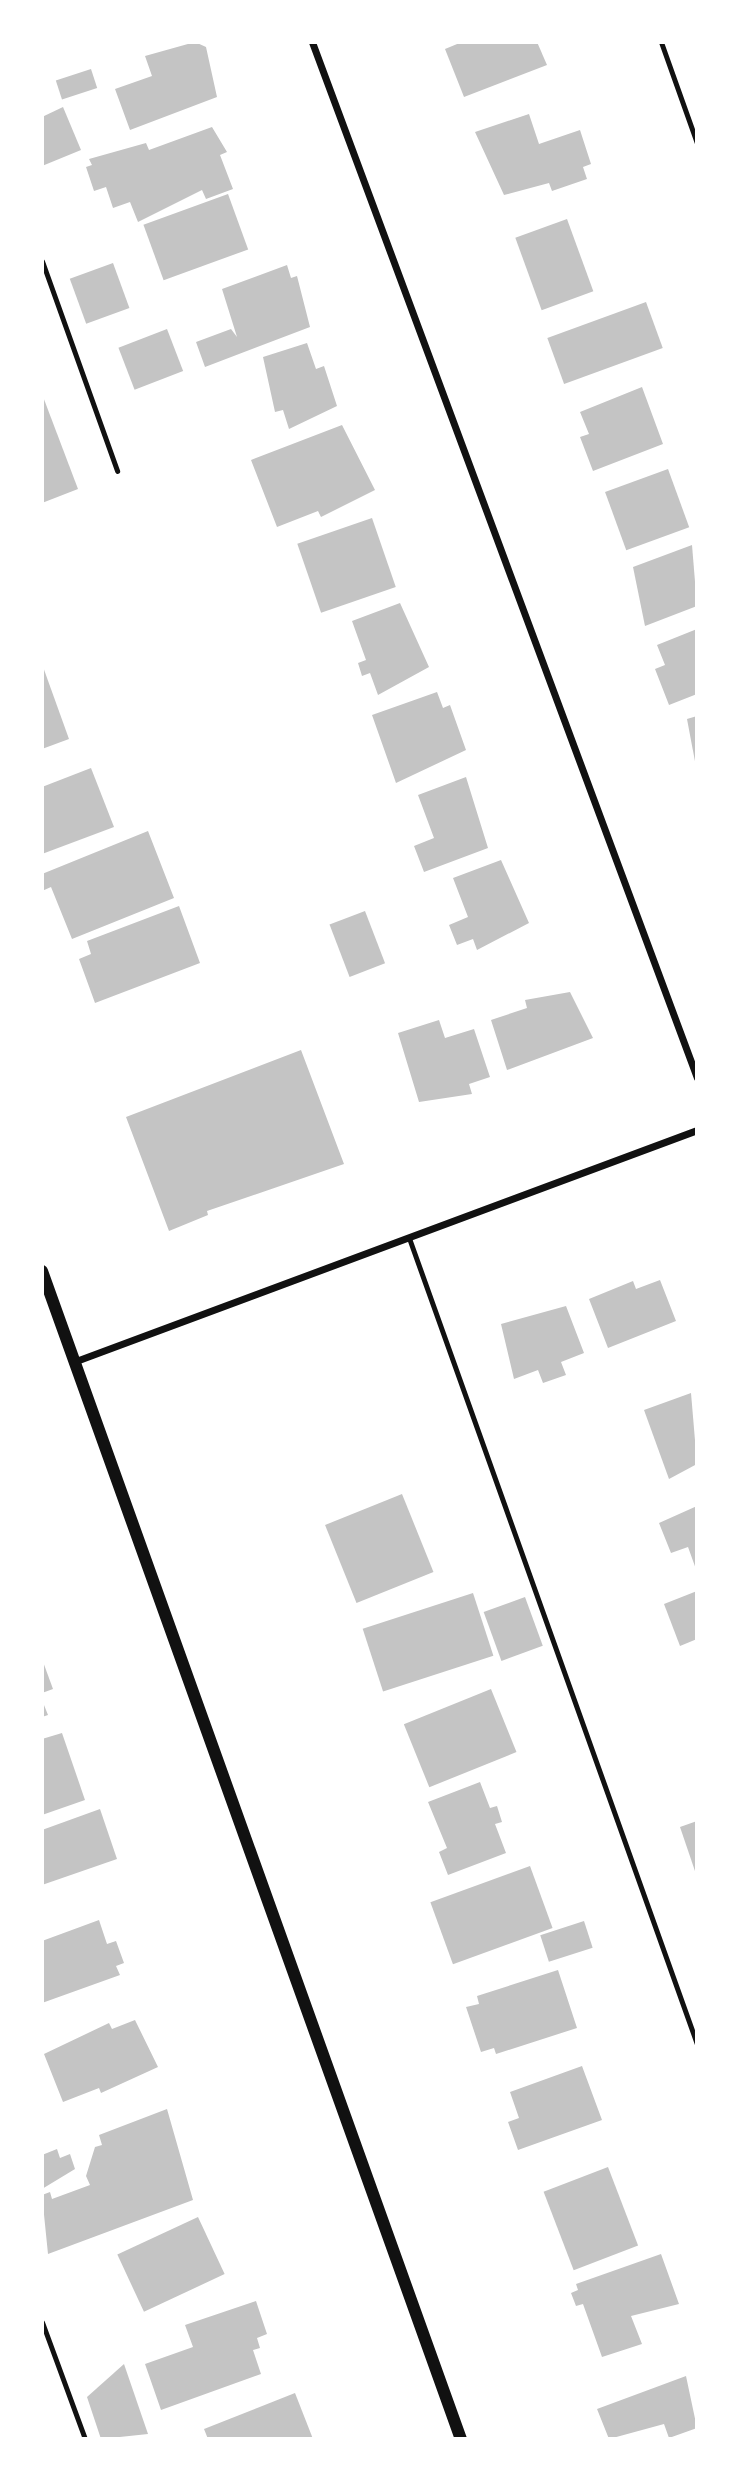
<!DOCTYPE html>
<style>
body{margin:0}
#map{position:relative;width:739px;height:2481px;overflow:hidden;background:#fff;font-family:Helvetica,sans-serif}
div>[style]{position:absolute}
.building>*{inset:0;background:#c4c4c4;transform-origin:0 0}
.service>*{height:5px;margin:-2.5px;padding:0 2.5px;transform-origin:2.5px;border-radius:2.5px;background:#111}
.minor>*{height:7px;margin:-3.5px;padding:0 3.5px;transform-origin:3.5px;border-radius:3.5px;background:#111}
.tertiary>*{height:12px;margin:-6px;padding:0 6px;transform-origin:6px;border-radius:6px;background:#111}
span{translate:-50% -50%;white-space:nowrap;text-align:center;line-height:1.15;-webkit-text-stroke:5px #fff;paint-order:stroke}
.frame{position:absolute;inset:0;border:44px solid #fff;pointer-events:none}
</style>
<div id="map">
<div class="building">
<i style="clip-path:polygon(195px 42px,206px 47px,217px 97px,130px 130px,115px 89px,152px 76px,145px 56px)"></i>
<i style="clip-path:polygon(462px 42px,537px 42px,547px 65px,464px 97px,445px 49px)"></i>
<i style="left:91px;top:69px;width:20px;height:37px;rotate:72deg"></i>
<i style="clip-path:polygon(63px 107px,81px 150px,42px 166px,42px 117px)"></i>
<i style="clip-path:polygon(529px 114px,539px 144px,580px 130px,591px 164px,583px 167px,587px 179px,552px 191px,549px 183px,504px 195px,475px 132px)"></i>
<i style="clip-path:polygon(212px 127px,227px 152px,220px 155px,233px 189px,206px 199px,202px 190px,138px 222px,130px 202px,113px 208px,106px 187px,94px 191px,86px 167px,92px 165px,89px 159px,146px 143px,149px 150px)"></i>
<i style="left:228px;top:194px;width:59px;height:90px;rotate:70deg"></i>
<i style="left:567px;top:219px;width:77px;height:55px;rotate:70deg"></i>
<i style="left:113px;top:263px;width:48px;height:46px;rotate:70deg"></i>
<i style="clip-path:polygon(287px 265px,291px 278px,297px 276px,310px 327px,205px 367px,196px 342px,231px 329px,237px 337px,222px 289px)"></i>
<i style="left:646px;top:302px;width:49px;height:105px;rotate:70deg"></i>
<i style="left:167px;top:329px;width:45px;height:52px;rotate:69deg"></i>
<i style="clip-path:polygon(307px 343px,316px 369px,324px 366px,337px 406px,289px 429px,283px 410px,275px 412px,263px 357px)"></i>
<i style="clip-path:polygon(642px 387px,663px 444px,593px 471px,580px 437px,589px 434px,580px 412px)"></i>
<i style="clip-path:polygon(42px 394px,78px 489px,42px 503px)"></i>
<i style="clip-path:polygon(342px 425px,375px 490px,321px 517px,318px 511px,277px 527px,251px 460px)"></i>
<i style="left:668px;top:469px;width:62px;height:67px;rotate:70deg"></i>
<i style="left:372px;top:518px;width:73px;height:79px;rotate:71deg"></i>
<i style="clip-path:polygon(692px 545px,697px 606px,645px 626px,633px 567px)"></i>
<i style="clip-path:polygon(400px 603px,429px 667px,378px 695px,370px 673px,362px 676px,358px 663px,366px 660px,352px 621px)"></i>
<i style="clip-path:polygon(697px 629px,697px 694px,669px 705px,655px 669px,665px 665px,657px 645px)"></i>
<i style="clip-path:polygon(42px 664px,69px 739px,42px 749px)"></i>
<i style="clip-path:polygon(437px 692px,443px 708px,450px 705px,466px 750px,396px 783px,372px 715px)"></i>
<i style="clip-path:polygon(697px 716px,697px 772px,687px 719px)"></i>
<i style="clip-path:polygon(91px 768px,114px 827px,42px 854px,42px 787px)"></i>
<i style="clip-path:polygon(466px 777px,488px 848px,424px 872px,414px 846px,434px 838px,418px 795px)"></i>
<i style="clip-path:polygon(148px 831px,174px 898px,72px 939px,51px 887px,42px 891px,42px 874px)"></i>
<i style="clip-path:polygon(501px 860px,529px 923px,477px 950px,473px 939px,457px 945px,449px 925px,468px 917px,453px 878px)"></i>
<i style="clip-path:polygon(179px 906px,200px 963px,95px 1003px,79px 959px,91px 954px,87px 941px)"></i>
<i style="left:365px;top:911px;width:56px;height:38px;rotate:69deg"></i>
<i style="clip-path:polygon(570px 992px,593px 1038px,507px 1070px,491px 1020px,527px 1008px,525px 1000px)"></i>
<i style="clip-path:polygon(439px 1020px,445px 1038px,474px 1029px,490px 1077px,469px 1084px,472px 1094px,419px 1102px,398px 1033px)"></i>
<i style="clip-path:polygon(301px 1050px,344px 1164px,207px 1211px,208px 1215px,169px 1231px,126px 1117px)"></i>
<i style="clip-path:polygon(660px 1280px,676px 1321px,608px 1348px,589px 1299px,633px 1281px,636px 1289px)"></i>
<i style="clip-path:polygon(566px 1306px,584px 1353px,561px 1362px,566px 1375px,543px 1383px,538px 1370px,514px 1379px,501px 1324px)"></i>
<i style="clip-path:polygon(691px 1393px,697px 1464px,669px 1479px,644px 1410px)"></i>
<i style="left:402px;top:1494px;width:84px;height:83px;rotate:68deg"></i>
<i style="clip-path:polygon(697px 1506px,697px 1572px,688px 1547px,671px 1553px,659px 1523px)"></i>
<i style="clip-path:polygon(697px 1591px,697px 1639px,680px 1646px,664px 1604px)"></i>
<i style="left:473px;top:1593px;width:66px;height:116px;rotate:72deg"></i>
<i style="left:525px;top:1597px;width:52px;height:44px;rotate:70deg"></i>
<i style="clip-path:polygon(42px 1659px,53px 1689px,42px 1693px)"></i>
<i style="left:491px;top:1689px;width:68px;height:94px;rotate:68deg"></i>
<i style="clip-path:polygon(42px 1700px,48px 1715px,42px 1717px)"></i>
<i style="clip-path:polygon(62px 1733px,85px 1800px,42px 1815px,42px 1739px)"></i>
<i style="clip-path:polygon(480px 1782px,490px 1808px,497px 1806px,502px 1822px,495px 1824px,506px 1853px,448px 1875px,439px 1852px,447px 1848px,428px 1802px)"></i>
<i style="clip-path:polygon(100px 1809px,117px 1859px,42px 1885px,42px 1830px)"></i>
<i style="clip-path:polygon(697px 1821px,697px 1877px,680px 1827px)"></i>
<i style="left:530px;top:1866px;width:66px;height:106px;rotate:70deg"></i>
<i style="clip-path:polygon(99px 1920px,107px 1944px,116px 1941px,124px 1963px,116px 1966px,120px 1975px,42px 2003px,42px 1941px)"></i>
<i style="left:584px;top:1921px;width:28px;height:46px;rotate:72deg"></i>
<i style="clip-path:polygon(558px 1970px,577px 2028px,496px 2054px,494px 2048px,481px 2052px,466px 2007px,479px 2004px,477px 1996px)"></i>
<i style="clip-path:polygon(135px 2020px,158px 2067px,101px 2093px,99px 2088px,63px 2102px,44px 2054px,109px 2023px,112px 2029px)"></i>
<i style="clip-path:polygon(582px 2066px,602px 2120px,518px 2150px,508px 2122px,519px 2118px,510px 2092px)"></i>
<i style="clip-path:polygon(167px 2109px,193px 2200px,48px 2254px,42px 2195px,50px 2192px,52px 2199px,90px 2185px,86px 2176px,95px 2147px,102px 2145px,99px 2135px)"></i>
<i style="clip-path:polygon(57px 2149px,60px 2158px,70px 2154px,75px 2169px,42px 2189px,42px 2155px)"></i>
<i style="left:608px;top:2167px;width:84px;height:69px;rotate:69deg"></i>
<i style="left:198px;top:2217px;width:63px;height:89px;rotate:65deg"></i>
<i style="clip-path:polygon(661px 2254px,679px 2304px,631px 2316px,642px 2344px,602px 2357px,583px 2304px,576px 2306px,571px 2293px,578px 2290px,576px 2284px)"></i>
<i style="clip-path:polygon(256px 2301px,267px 2334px,257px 2338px,260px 2348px,253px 2350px,261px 2374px,161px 2410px,145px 2364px,193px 2347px,185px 2325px)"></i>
<i style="clip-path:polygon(124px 2364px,148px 2434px,101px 2439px,87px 2397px)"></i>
<i style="clip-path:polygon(686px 2376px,697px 2428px,669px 2438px,664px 2424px,609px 2439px,597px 2409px)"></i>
<i style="clip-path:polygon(295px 2393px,313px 2439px,208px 2439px,204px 2429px)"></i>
</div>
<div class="service">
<i style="left:661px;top:42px;width:107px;rotate:70.4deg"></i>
<i style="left:42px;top:261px;width:223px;rotate:70.3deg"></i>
<i style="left:409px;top:1238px;width:856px;rotate:70.34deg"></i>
<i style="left:42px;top:2322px;width:125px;rotate:69.8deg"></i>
</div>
<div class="minor">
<i style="left:312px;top:42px;width:1105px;rotate:69.61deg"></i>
<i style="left:76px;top:1361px;width:663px;rotate:-20.4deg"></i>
</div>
<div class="tertiary">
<i style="left:42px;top:1271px;width:1241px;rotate:70.27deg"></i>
</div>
<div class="frame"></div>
</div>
